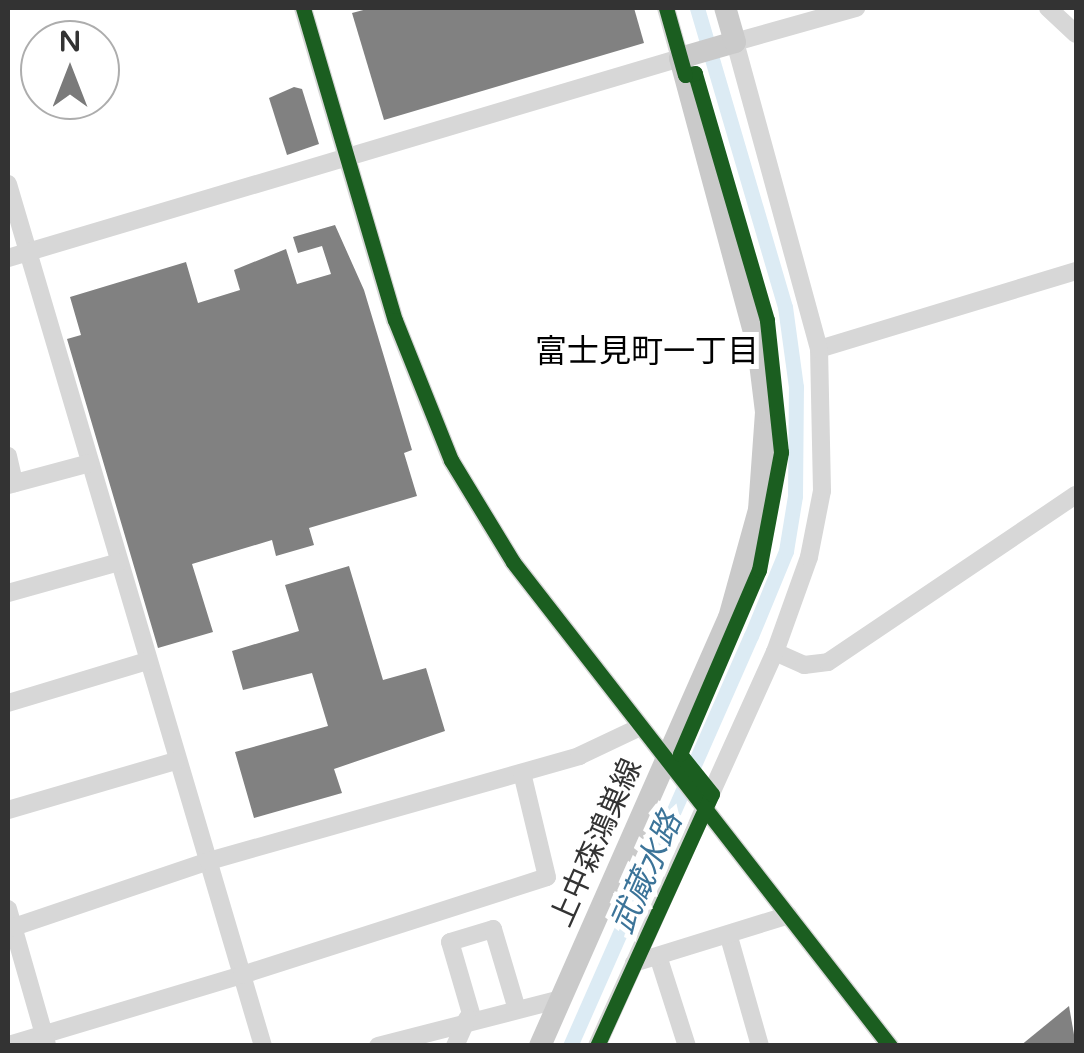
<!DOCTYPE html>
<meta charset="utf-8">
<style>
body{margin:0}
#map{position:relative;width:1084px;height:1053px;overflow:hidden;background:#fff;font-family:"Varela Round","Noto Sans JP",sans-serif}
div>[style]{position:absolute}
.canal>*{height:15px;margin:-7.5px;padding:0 7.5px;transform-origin:7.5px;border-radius:7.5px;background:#dcebf4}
.building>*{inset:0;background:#818181}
.minor>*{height:18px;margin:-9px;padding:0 9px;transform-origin:9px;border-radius:9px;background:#d7d7d7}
.major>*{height:22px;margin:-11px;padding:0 11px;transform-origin:11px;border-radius:11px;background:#cacaca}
.cycleway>*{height:15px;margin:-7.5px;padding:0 7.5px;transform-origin:7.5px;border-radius:7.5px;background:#1b5e20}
span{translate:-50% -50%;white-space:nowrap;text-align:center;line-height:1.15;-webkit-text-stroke:10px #fff;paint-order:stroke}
.street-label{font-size:30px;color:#333}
.neighbourhood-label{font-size:32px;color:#000}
.water-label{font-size:32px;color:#3c7499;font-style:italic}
.frame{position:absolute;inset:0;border:10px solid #333;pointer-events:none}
.north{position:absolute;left:20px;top:20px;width:100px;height:100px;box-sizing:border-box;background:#fff;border:2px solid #adadad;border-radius:50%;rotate:0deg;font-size:28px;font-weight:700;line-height:40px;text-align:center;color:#333}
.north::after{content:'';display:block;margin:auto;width:35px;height:45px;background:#7a7a7a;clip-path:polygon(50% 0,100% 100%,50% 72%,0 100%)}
</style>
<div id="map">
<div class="canal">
<i style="left:570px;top:1046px;width:448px;rotate:-66.2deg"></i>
<i style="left:751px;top:636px;width:92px;rotate:-67.6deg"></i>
<i style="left:786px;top:551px;width:56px;rotate:-80.7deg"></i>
<i style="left:795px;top:496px;width:109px;rotate:-89.5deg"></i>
<i style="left:796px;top:387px;width:81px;rotate:-97.8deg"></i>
<i style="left:785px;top:307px;width:312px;rotate:-106.4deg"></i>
</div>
<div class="building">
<i style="clip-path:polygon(371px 8px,634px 8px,644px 43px,384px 120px,352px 13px)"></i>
<i style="clip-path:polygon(294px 87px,302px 89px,319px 144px,287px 155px,269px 98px)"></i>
<i style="clip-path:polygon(335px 225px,364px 290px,412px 450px,404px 453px,417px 496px,309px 528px,314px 545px,276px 556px,272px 540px,192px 564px,213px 632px,158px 648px,67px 339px,81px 335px,70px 297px,186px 262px,198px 303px,240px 290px,234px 270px,286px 249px,297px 284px,331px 274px,322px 246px,298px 253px,293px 237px)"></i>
<i style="clip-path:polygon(349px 566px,383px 680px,426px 668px,445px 731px,334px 769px,342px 793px,254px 818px,235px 752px,328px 726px,312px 673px,243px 690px,232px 651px,299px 631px,285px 585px)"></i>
<i style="clip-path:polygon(1069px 1006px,1076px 1046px,1020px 1046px)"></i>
</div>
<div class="minor">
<i style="left:303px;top:8px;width:325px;rotate:73.6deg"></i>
<i style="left:395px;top:320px;width:151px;rotate:68.2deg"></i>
<i style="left:451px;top:460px;width:119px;rotate:58.7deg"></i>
<i style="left:513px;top:562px;width:614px;rotate:52.08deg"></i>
<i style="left:1048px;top:8px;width:38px;rotate:43deg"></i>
<i style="left:8px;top:184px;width:825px;rotate:73.52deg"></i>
<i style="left:242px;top:975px;width:244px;rotate:163.3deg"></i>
<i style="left:8px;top:258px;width:701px;rotate:-16.57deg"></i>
<i style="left:680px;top:58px;width:52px;rotate:-105.6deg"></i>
<i style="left:819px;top:349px;width:269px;rotate:-16.9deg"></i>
<i style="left:8px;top:456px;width:28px;rotate:77deg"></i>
<i style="left:8px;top:485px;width:85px;rotate:-15deg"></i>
<i style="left:8px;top:593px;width:115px;rotate:-15.6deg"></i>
<i style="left:775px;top:652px;width:32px;rotate:24deg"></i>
<i style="left:804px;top:665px;width:24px;rotate:-7deg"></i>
<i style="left:828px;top:662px;width:299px;rotate:-34deg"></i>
<i style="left:8px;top:703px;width:145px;rotate:-16.8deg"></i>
<i style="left:8px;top:810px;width:175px;rotate:-16.3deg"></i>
<i style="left:8px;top:909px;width:141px;rotate:74deg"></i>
<i style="left:8px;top:929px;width:212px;rotate:-18.7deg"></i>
<i style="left:209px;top:861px;width:385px;rotate:-15.8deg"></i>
<i style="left:579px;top:756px;width:68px;rotate:-25.4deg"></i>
<i style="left:729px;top:937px;width:113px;rotate:74.1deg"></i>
<i style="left:659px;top:959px;width:91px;rotate:72.2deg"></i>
<i style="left:634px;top:963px;width:162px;rotate:-17.2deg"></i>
<i style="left:472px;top:1017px;width:78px;rotate:-106.3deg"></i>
<i style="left:450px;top:942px;width:45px;rotate:-16.8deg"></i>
<i style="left:493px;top:929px;width:80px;rotate:73.4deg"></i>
<i style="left:263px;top:1046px;width:74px;rotate:-106.5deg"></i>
<i style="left:242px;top:975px;width:320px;rotate:-17.8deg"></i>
<i style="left:547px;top:877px;width:107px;rotate:-103.5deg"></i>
<i style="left:378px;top:1046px;width:189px;rotate:-14.4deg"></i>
<i style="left:455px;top:1046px;width:30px;rotate:-66deg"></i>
<i style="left:597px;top:1046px;width:432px;rotate:-65.7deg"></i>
<i style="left:775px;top:652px;width:101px;rotate:-70.3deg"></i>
<i style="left:809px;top:557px;width:67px;rotate:-78.9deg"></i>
<i style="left:822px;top:491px;width:142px;rotate:-91.2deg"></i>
<i style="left:819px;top:349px;width:318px;rotate:-105.3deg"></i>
<i style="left:735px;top:42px;width:126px;rotate:-15.7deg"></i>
</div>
<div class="major">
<i style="left:540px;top:1046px;width:468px;rotate:-66.2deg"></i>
<i style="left:729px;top:618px;width:112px;rotate:-74.5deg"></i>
<i style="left:759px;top:510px;width:98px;rotate:-85.9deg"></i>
<i style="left:766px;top:412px;width:65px;rotate:-97deg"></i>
<i style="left:758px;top:347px;width:299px;rotate:-105.1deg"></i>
<i style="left:680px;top:58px;width:57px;rotate:-16.2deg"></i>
<i style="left:735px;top:42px;width:35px;rotate:-106deg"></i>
</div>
<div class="cycleway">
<i style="left:303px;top:8px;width:325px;rotate:73.6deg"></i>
<i style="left:395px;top:320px;width:151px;rotate:68.2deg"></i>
<i style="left:451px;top:460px;width:119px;rotate:58.7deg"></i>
<i style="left:513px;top:562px;width:614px;rotate:52.08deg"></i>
<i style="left:597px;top:1046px;width:277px;rotate:-65.5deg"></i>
<i style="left:712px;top:794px;width:51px;rotate:-128.7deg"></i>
<i style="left:680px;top:754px;width:200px;rotate:-66.8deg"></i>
<i style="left:759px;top:570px;width:120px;rotate:-79.4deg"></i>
<i style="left:781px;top:452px;width:133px;rotate:-96.1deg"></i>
<i style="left:767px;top:320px;width:257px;rotate:-106.3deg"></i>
<i style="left:695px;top:73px;width:10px;rotate:169deg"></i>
<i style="left:685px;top:75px;width:70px;rotate:-105.8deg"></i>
</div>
<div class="street-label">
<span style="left:597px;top:843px;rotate:-66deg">上中森鴻巣線</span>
</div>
<div class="neighbourhood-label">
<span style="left:647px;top:352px">富士見町一丁目</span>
</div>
<div class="water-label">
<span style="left:647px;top:873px;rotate:-66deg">武蔵水路</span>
</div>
<div class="frame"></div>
<div class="north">N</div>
</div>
